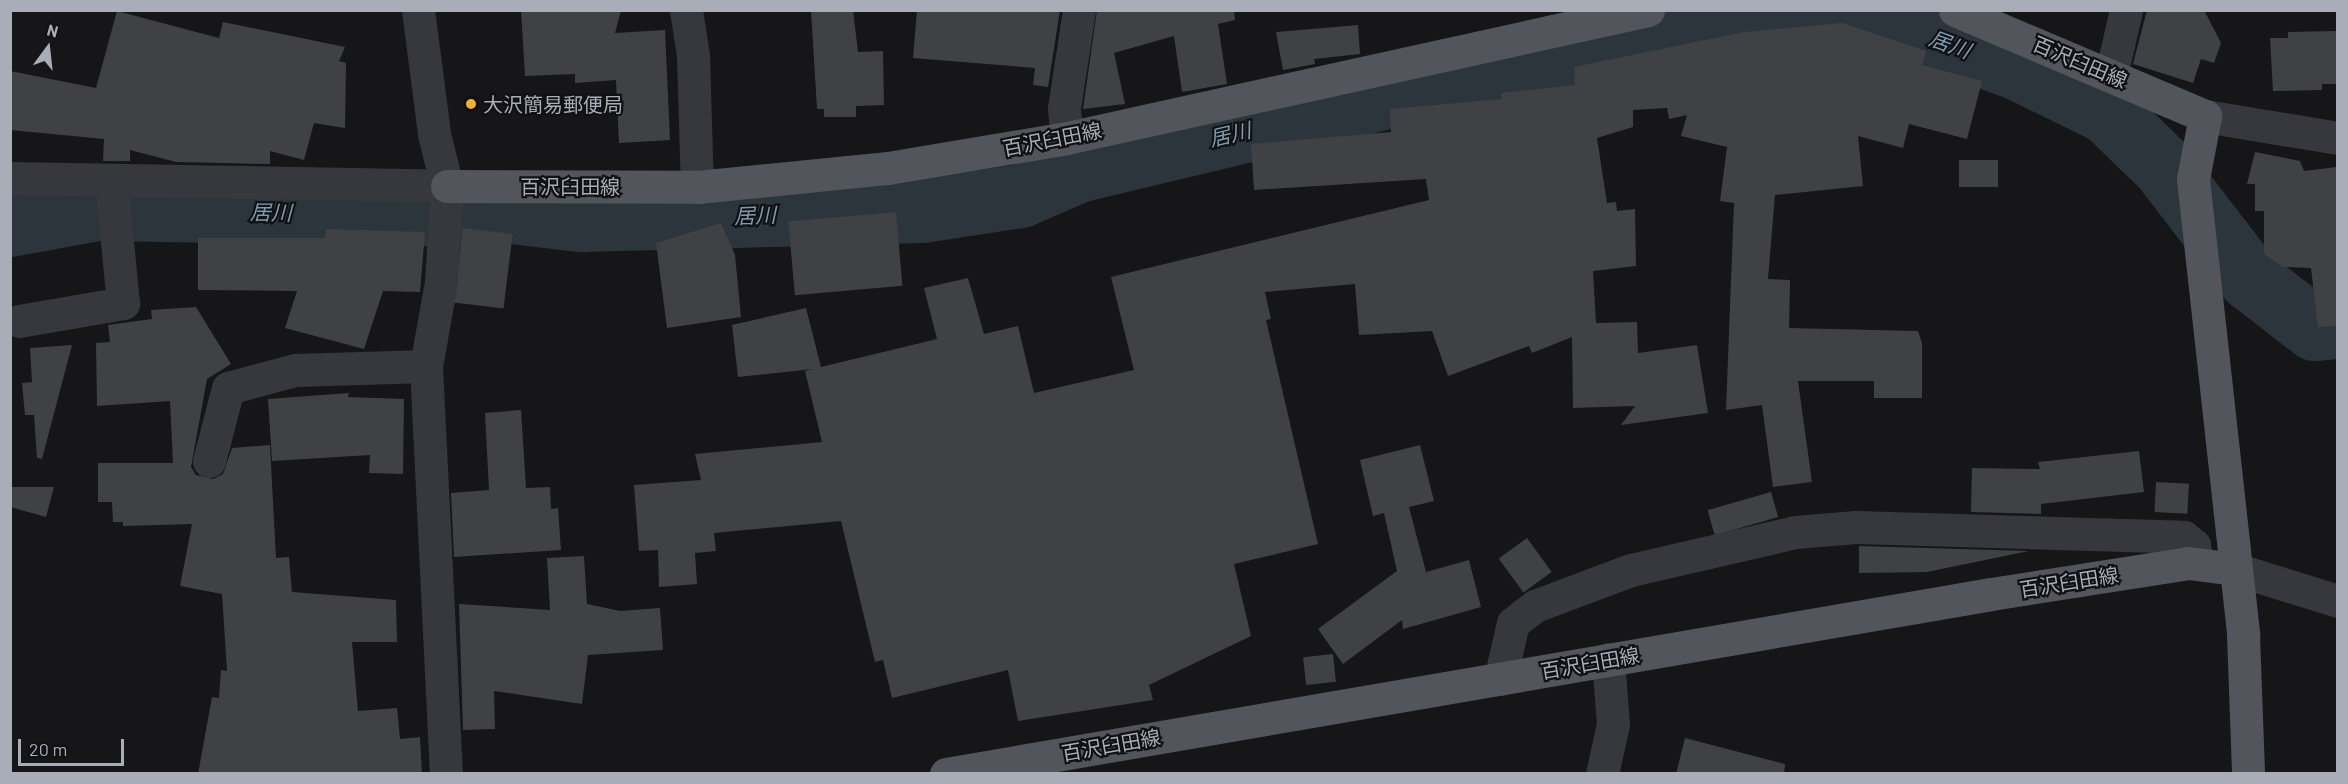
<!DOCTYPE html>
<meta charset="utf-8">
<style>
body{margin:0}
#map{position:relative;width:2348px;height:784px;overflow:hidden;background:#161618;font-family:Barlow,"Noto Sans JP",sans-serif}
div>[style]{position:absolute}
.river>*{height:64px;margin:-32px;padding:0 32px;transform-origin:32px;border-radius:32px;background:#2c353c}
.building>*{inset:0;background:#404145;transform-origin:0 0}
.minor>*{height:33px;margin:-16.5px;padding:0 16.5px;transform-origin:16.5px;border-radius:16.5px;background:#37383d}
.major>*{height:33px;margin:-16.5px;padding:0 16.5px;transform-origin:16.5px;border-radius:16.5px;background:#53555c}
.dots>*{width:16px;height:16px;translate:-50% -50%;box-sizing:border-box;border:3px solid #111113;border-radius:50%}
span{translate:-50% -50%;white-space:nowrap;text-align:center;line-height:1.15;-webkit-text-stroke:4.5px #111113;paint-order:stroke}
.street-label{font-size:20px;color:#a8adb8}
.poi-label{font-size:20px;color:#a8adb8}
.left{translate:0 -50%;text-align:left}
.water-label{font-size:21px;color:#7f9bb3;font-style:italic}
.frame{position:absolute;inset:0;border:12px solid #a8adb8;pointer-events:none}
.north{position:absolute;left:18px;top:18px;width:60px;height:60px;-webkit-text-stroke:4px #111113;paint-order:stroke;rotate:15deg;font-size:16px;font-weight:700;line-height:24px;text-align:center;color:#a8adb8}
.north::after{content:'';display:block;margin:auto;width:21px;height:27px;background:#a8adb8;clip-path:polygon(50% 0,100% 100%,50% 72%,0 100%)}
.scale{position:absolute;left:18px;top:739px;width:106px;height:27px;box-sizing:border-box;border:3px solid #a8adb8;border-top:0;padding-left:8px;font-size:18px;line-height:21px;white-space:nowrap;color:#a8adb8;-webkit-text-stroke:4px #111113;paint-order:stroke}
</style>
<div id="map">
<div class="river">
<i style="left:10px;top:225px;width:89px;rotate:-10.3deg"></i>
<i style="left:98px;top:209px;width:388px;rotate:0.9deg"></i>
<i style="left:486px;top:215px;width:9px;rotate:-32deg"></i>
<i style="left:494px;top:210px;width:88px;rotate:6.6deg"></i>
<i style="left:581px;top:220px;width:341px;rotate:-1.5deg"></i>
<i style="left:922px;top:211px;width:100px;rotate:-8.6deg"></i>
<i style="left:1021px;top:196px;width:62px;rotate:-23.7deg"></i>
<i style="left:1078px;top:171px;width:650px;rotate:-13.44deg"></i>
<i style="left:1710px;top:20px;width:88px;rotate:-3.9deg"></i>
<i style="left:1798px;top:14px;width:87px;rotate:3.9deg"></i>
<i style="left:1885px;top:20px;width:140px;rotate:20deg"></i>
<i style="left:2017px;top:68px;width:100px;rotate:26.1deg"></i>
<i style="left:2107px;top:112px;width:78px;rotate:44deg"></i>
<i style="left:2163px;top:166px;width:143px;rotate:52.4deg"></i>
<i style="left:2250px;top:279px;width:82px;rotate:37.6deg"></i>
<i style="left:2315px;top:329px;width:23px;rotate:-5deg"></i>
</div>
<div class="building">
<i style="clip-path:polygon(521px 10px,621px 10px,615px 33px,665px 30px,670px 140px,619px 143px,616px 80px,575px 83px,575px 74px,525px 76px)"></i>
<i style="clip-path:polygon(811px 10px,853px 10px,858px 52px,883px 51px,884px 105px,856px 106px,856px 117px,824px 117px,824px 109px,817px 109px)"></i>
<i style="clip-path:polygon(917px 10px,1060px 10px,1048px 87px,1033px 85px,1035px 68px,913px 58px)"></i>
<i style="clip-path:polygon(1097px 10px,1234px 10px,1235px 20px,1218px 24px,1227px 84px,1182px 92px,1174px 36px,1114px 53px,1125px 104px,1083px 109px)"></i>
<i style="clip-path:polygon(2147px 10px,2204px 10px,2221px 43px,2214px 63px,2201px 59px,2193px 83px,2133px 64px)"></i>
<i style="clip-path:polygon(117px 11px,219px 38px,223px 22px,345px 47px,339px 61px,346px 63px,345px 128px,314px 123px,304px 160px,270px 151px,270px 164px,176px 162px,130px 150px,130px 161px,103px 161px,104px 139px,10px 130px,10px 71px,96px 88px)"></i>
<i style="clip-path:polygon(1842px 23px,1926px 51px,1922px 65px,1982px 81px,1967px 139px,1909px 124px,1903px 148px,1858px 136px,1863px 186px,1775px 195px,1768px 279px,1790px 280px,1789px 328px,1918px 331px,1922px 343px,1922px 398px,1874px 398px,1874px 381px,1798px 381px,1812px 482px,1773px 487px,1762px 405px,1726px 410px,1734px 203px,1720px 201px,1727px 147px,1681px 136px,1687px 115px,1669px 119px,1667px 108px,1633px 110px,1633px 127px,1597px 138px,1607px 203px,1616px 202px,1617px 211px,1635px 209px,1636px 266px,1593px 271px,1596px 323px,1637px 322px,1638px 353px,1697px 345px,1708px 413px,1621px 425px,1635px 406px,1573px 408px,1572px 337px,1532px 353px,1529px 346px,1448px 376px,1432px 331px,1359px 335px,1355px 284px,1265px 292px,1271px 319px,1266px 320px,1318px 544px,1234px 564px,1251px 636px,1149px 685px,1153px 700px,1018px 721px,1008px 670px,892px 698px,883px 660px,875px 662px,841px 521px,714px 533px,716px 551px,695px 553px,697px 584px,659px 587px,658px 550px,639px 551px,634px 485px,701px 480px,695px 454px,822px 442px,805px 371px,813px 369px,738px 377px,732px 325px,806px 308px,821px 367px,937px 339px,924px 288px,968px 278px,984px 334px,1018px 326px,1034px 393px,1134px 370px,1111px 277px,1429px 200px,1426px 179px,1254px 190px,1251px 144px,1391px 132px,1390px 109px,1501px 99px,1501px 93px,1575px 85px,1574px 67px,1744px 32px)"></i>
<i style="clip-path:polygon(1358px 25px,1360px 54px,1314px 59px,1315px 64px,1283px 70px,1276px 32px)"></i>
<i style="clip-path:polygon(2337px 31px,2337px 84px,2322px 84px,2322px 90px,2273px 91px,2270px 38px,2288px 38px,2288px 32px)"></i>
<i style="clip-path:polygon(2255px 152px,2300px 161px,2304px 171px,2337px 167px,2337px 326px,2318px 327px,2311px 268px,2283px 267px,2264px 254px,2264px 211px,2255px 211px,2255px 184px,2247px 184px)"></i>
<i style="left:1959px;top:160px;width:39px;height:27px"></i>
<i style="left:896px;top:212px;width:74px;height:108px;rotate:85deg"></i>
<i style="clip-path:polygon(721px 223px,735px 255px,741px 317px,667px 328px,656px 243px)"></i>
<i style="left:463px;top:228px;width:50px;height:75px;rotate:7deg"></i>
<i style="clip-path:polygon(326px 229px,425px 232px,420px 292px,383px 291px,364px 349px,285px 328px,297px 291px,198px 290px,198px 238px,325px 238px)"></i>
<i style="clip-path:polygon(196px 307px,231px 364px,207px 379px,191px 467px,196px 475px,213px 479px,223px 474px,232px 448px,270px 445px,276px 558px,289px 557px,292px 592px,396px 600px,397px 642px,352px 642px,358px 711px,397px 708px,400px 739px,420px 737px,422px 774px,198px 774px,212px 697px,219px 698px,221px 670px,227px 671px,222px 594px,180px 586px,192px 524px,123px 526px,123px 522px,113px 522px,112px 502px,98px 502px,98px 463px,173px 463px,170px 401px,97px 406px,96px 343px,110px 342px,108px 325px,152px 319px,151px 310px)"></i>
<i style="clip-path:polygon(72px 345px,42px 459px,37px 458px,34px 415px,25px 415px,22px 383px,32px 382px,30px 348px)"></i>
<i style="clip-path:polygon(349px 393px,348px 397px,404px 399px,403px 474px,369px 473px,370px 455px,272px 461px,268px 399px)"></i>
<i style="clip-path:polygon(521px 410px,526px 488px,550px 487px,551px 509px,558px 508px,561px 550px,454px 557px,451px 493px,489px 490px,485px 413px)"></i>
<i style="clip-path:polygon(1420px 445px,1434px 501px,1409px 507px,1426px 572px,1469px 560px,1481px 607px,1403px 629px,1402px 620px,1343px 664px,1318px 629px,1397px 571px,1384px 513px,1373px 516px,1360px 460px)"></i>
<i style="clip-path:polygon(2139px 451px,2144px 492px,2041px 504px,2041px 514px,1971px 512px,1972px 468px,2040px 469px,2038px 462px)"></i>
<i style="left:2156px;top:482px;width:33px;height:30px;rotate:3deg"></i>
<i style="clip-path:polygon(10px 487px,54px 487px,46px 517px,10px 507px)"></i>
<i style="left:1771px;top:492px;width:26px;height:66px;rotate:74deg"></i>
<i style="left:1527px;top:538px;width:42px;height:35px;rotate:54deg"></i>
<i style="clip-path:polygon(1859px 546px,2029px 551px,1927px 572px,1859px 573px)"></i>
<i style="clip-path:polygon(584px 556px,587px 604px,620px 611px,660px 608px,663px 650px,588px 655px,582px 704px,494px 691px,495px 729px,463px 730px,459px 604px,550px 610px,547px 558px)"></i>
<i style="left:1333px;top:654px;width:28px;height:30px;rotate:84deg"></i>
<i style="clip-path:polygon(1685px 738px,1785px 764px,1784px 774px,1676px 774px)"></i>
</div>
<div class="minor">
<i style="left:418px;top:10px;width:125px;rotate:82.6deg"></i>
<i style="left:434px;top:134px;width:54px;rotate:76deg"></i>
<i style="left:447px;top:186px;width:96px;rotate:93.6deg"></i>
<i style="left:441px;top:282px;width:85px;rotate:100.1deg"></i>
<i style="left:426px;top:366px;width:408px;rotate:87.2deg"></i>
<i style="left:686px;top:10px;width:46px;rotate:81.2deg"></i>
<i style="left:693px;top:55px;width:132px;rotate:88.3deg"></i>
<i style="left:2111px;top:75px;width:67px;rotate:-77deg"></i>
<i style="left:2205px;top:116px;width:135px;rotate:9.4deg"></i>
<i style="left:1067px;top:138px;width:30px;rotate:-96deg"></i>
<i style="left:1064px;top:108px;width:99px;rotate:-81.3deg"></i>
<i style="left:10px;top:178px;width:437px;rotate:1deg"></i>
<i style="left:19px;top:321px;width:106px;rotate:-9.8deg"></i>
<i style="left:123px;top:303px;width:123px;rotate:-95.6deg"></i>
<i style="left:209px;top:461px;width:75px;rotate:-75.4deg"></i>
<i style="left:228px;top:388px;width:69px;rotate:-15deg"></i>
<i style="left:295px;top:370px;width:131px;rotate:-1.7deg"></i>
<i style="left:2235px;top:569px;width:108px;rotate:17.3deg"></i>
<i style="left:1500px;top:679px;width:57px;rotate:-76.9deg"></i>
<i style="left:1513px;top:623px;width:28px;rotate:-38deg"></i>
<i style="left:1535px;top:606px;width:103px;rotate:-20.6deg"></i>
<i style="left:1631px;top:570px;width:168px;rotate:-13deg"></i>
<i style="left:1795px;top:532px;width:61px;rotate:-4.7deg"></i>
<i style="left:1856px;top:527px;width:328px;rotate:1.7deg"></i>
<i style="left:2184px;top:537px;width:13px;rotate:39deg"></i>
<i style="left:2194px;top:545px;width:19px;rotate:81deg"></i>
<i style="left:1602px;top:774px;width:51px;rotate:-77.6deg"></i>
<i style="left:1613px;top:724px;width:65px;rotate:-94.4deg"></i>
</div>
<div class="major">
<i style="left:1955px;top:10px;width:272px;rotate:23deg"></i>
<i style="left:2205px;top:116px;width:64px;rotate:100.8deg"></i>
<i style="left:2193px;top:179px;width:459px;rotate:83.7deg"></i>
<i style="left:2243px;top:635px;width:139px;rotate:87.9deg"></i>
<i style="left:447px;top:186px;width:250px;rotate:0.2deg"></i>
<i style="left:697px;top:187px;width:192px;rotate:-5.7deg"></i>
<i style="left:888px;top:168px;width:181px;rotate:-9.5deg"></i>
<i style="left:1067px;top:138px;width:595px;rotate:-12.42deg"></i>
<i style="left:946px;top:774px;width:1060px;rotate:-9.77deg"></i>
<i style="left:1991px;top:594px;width:199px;rotate:-8.9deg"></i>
<i style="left:2188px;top:563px;width:47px;rotate:7.3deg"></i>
</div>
<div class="dots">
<i style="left:471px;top:104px;background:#f2b134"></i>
</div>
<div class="street-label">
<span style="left:2080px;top:62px;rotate:23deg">百沢臼田線</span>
<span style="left:1052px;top:139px;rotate:-11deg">百沢臼田線</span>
<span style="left:570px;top:186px">百沢臼田線</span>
<span style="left:2069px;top:582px;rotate:-9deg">百沢臼田線</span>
<span style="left:1590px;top:663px;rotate:-10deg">百沢臼田線</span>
<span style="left:1111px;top:745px;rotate:-10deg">百沢臼田線</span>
</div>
<div class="poi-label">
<span class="left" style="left:483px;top:104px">大沢簡易郵便局</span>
</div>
<div class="water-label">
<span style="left:1950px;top:44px;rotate:20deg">居川</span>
<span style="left:1230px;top:134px;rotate:-13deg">居川</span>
<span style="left:271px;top:212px;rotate:1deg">居川</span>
<span style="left:755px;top:215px;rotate:-2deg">居川</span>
</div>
<div class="frame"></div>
<div class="north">N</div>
<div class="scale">20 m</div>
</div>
